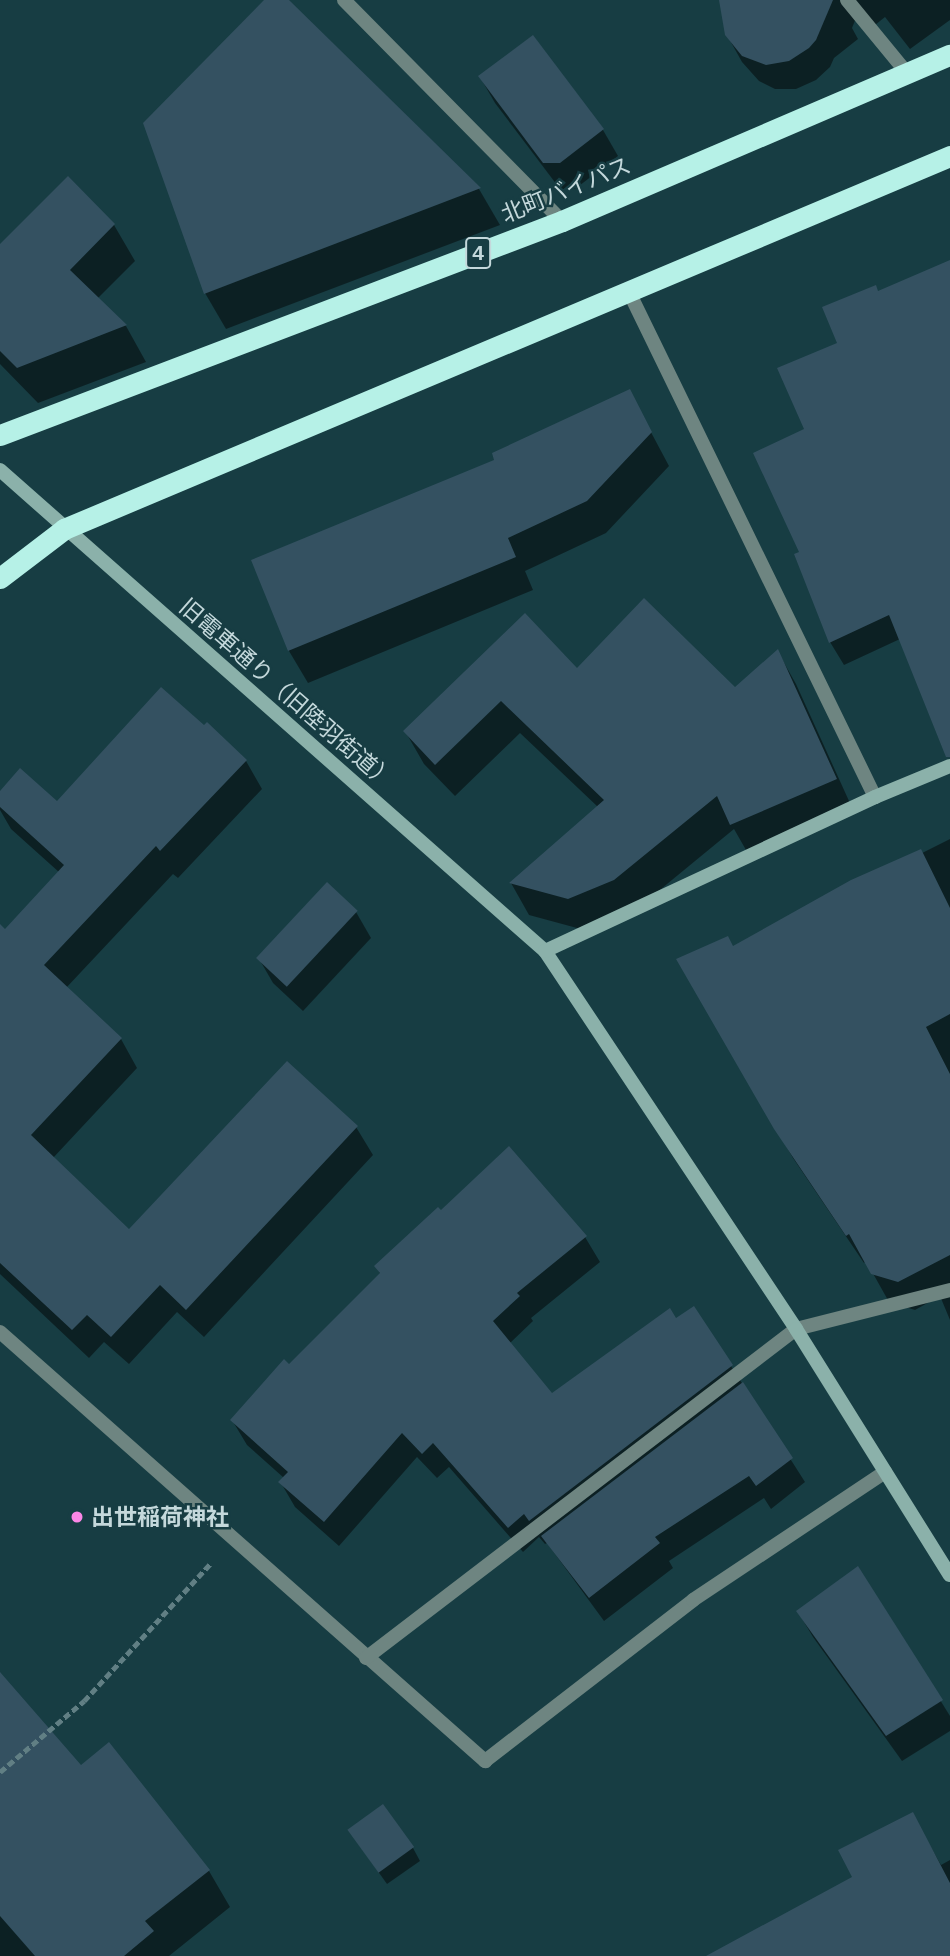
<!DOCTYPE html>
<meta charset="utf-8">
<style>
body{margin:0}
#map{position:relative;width:950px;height:1956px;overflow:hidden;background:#173d43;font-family:Helvetica,"Noto Sans JP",sans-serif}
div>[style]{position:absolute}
.shadow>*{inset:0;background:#0007}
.building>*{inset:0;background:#345161;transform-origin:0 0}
.path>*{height:4.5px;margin-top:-2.25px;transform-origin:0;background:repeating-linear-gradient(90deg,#617f84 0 7px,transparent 0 10.5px)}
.street>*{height:14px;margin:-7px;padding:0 7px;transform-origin:7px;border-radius:7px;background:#6e8581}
.secondary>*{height:14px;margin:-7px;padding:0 7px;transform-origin:7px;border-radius:7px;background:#8bb1aa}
.highway>*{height:21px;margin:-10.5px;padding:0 10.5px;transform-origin:10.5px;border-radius:10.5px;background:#b6f1e7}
.dots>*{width:19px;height:19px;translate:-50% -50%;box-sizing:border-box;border:4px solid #173d43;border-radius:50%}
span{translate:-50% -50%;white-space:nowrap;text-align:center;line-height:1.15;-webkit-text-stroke:5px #173d43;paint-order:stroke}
.shield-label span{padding:2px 5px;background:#173d43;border:2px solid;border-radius:5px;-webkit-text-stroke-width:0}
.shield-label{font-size:21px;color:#c4d8db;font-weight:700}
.street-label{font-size:23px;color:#c4d8db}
.poi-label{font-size:23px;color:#c4d8db;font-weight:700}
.left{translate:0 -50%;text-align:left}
</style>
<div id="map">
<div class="shadow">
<i style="clip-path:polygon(266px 0,279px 0,364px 76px,479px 189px,500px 225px,226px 329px,205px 293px)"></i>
<i style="clip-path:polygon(724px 0,950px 0,950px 20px,910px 49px,885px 17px,875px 25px,856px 18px,852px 28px,858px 39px,834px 58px,830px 67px,816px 80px,796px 89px,775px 89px,759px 81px,742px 62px,727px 35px)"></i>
<i style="clip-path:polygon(532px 37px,603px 130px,618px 156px,575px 189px,560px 189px,495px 103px,480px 77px)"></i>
<i style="clip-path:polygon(68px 179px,114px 225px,135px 261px,97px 299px,126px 326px,146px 362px,38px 403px,0 364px,0 247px)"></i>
<i style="clip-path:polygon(950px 262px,950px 755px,900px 639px,844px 665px,830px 642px,801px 553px,806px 430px,839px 344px,878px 293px)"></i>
<i style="clip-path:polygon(629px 391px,669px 466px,606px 533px,525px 571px,533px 590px,308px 683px,289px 651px,253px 561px,497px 461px)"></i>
<i style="clip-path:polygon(778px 652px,796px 684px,854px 812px,750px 857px,734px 829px,633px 912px,588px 931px,529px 915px,511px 883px,598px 807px,520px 733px,455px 796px,424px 764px,405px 731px,577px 670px,735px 689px)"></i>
<i style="clip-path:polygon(246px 761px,262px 789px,178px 878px,173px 874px,66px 988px,121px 1039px,137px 1068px,53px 1158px,129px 1232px,356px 1127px,373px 1155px,204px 1337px,177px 1312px,129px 1364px,104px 1342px,89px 1358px,0 1274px,0 937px,60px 873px,11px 829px,0 810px,0 793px,58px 804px)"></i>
<i style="clip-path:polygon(950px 839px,950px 1320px,940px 1296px,915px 1310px,889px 1302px,866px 1261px,864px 1263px,793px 1158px,678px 960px,733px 948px)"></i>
<i style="clip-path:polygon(356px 912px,371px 938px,303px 1011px,273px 983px,258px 957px)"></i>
<i style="clip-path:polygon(585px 1237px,600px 1262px,531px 1318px,533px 1321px,509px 1344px,551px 1396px,676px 1320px,731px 1366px,805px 1482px,771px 1509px,764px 1498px,669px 1561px,673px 1568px,604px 1621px,547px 1543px,545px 1544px,539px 1537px,523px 1552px,449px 1467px,437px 1478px,417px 1457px,339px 1546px,295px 1507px,281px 1483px,284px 1478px,247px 1445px,232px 1420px,381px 1275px,376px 1266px)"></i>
<i style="clip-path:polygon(858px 1568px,950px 1716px,950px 1731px,902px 1761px,813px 1637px,798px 1612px)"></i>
<i style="clip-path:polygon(0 1675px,80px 1767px,209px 1871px,230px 1907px,169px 1956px,0 1956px)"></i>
<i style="clip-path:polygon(912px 1814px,941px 1865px,950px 1860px,950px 1956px,709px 1956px,854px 1877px)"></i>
<i style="clip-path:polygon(357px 1842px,413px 1848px,420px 1861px,387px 1884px)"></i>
</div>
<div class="building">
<i style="clip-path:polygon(264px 0,289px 0,481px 188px,204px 294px,143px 123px)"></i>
<i style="clip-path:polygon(719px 0,833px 0,816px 40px,809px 48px,789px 61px,766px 65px,742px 56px,725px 35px)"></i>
<i style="clip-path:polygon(533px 35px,604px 129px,560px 163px,543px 163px,478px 76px)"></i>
<i style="clip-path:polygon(68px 176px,115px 224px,70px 270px,127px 325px,17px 368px,0 351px,0 244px)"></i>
<i style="clip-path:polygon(950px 260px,950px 757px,946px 757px,889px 615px,829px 643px,794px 554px,799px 552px,753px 453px,804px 429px,777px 368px,837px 343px,822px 307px,876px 285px,878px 291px)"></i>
<i style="clip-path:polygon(630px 389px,652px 432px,587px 501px,508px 538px,516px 557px,288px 651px,251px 560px,494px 460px,492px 453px)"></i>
<i style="clip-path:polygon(644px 598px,735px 687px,778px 649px,837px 779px,730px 825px,717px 796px,614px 880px,568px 899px,509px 883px,604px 800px,501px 701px,435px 765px,403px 731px,525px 613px,577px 668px)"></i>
<i style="clip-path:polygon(161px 687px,204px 725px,207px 722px,247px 760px,160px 851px,156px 846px,44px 965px,122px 1038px,31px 1135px,129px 1229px,287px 1061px,358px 1126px,186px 1310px,160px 1285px,111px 1337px,87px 1315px,72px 1330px,0 1263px,0 924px,5px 929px,64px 865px,0 807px,0 791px,20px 768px,57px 801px)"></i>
<i style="clip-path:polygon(921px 849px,950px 908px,950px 1014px,926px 1027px,950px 1074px,950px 1255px,898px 1282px,871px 1274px,849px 1234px,846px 1236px,774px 1129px,676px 959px,728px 936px,733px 946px,851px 880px)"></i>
<i style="left:327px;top:882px;width:42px;height:104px;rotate:43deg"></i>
<i style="clip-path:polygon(509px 1146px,587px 1236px,517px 1293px,520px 1296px,493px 1321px,552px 1393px,670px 1308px,676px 1318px,694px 1306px,733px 1365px,529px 1521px,524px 1514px,508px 1528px,433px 1443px,422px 1454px,402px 1433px,324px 1522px,278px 1482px,288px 1472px,230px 1420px,284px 1359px,289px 1364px,380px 1273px,374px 1266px,438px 1207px,441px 1210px)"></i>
<i style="clip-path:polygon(743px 1382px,793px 1458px,756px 1486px,749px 1476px,655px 1537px,660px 1543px,589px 1598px,541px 1536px)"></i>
<i style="clip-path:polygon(858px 1566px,943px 1700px,886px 1736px,796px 1611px)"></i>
<i style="clip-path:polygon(0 1672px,81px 1765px,109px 1742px,210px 1870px,145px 1921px,154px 1931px,124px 1956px,35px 1956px,0 1916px)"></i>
<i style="left:383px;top:1804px;width:53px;height:44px;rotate:54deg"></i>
<i style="clip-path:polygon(913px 1812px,950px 1883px,950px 1956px,706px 1956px,852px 1877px,838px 1850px)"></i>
</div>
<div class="path">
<i style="left:0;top:1772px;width:110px;rotate:-40.2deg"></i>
<i style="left:84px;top:1701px;width:186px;rotate:-47.4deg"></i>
</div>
<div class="street">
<i style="left:344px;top:0;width:310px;rotate:45.4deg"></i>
<i style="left:847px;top:0;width:94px;rotate:50.6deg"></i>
<i style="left:629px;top:292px;width:562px;rotate:64.03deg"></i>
<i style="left:0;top:1332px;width:648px;rotate:41.49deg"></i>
<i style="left:485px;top:1761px;width:263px;rotate:-37.7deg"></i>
<i style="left:693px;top:1600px;width:231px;rotate:-33.7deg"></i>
<i style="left:366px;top:1658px;width:541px;rotate:-37.42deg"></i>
<i style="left:796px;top:1329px;width:159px;rotate:-14.2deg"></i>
</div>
<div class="secondary">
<i style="left:0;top:470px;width:727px;rotate:41.43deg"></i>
<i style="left:545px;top:951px;width:454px;rotate:56.4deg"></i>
<i style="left:796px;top:1329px;width:290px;rotate:58deg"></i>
<i style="left:545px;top:951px;width:364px;rotate:-25deg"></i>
<i style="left:875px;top:797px;width:81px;rotate:-22.5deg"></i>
</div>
<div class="highway">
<i style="left:0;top:435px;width:601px;rotate:-20.85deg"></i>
<i style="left:562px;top:221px;width:422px;rotate:-23.2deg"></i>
<i style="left:0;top:578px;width:81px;rotate:-37.4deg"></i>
<i style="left:64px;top:529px;width:961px;rotate:-22.83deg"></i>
</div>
<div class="dots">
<i style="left:77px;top:1517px;background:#fb87e6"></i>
</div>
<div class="shield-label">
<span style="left:478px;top:253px">4</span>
</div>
<div class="street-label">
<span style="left:566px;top:190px;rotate:-22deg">北町バイパス</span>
<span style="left:287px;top:694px;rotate:41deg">旧電車通り（旧陸羽街道）</span>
</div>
<div class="poi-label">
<span class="left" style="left:91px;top:1517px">出世稲荷神社</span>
</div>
</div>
